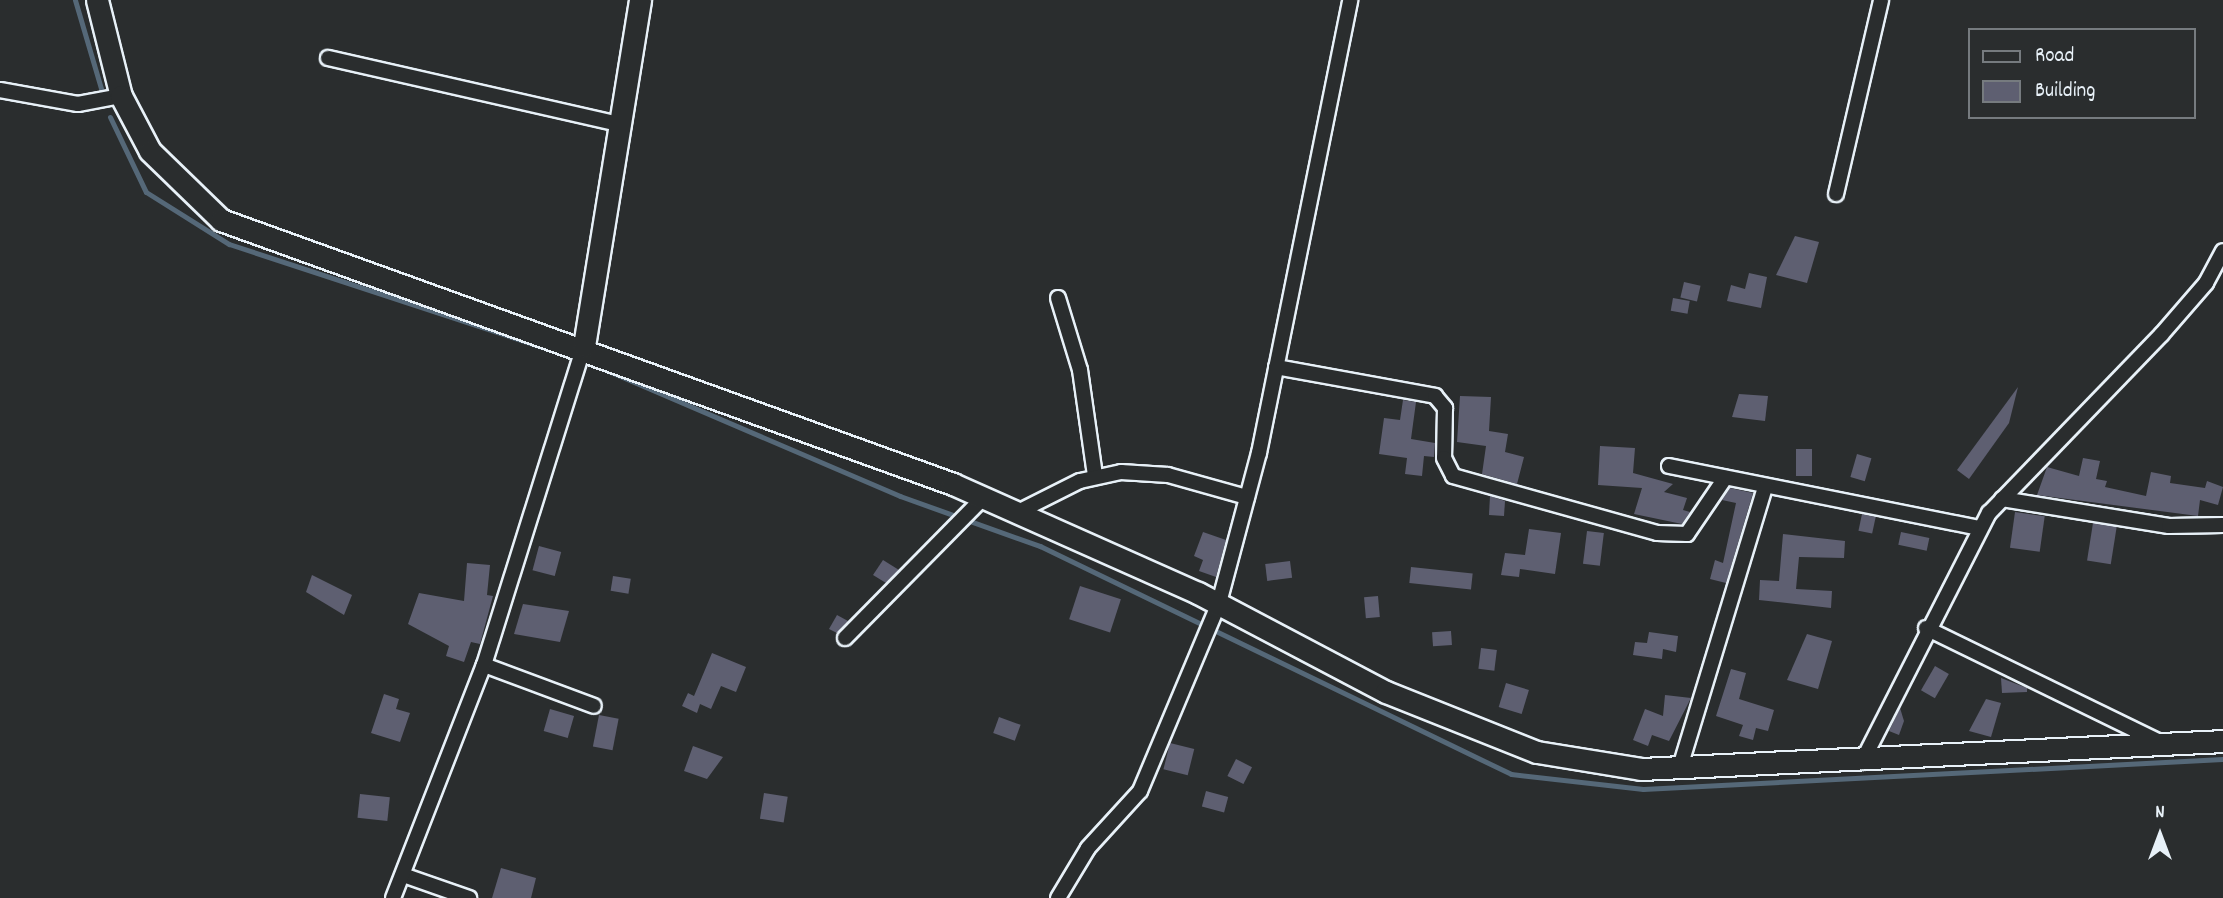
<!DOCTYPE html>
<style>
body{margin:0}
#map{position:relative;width:2223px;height:898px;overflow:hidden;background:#2a2d2e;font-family:Dekko,sans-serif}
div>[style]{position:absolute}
.stream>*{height:5px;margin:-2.5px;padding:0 2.5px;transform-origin:2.5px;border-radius:2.5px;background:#556878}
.building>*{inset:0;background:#5e5f71;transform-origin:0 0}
.roads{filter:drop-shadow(2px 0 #e8f1f8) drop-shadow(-2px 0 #e8f1f8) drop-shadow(0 2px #e8f1f8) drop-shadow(0 -2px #e8f1f8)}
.street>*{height:14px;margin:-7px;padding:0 7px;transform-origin:7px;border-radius:7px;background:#2a2d2e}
.secondary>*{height:21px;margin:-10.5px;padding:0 10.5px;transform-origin:10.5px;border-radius:10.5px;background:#2a2d2e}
span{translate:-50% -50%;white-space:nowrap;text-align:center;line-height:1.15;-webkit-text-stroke:6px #2a2d2e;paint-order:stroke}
.legend{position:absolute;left:1968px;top:28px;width:228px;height:91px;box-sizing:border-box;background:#2a2d2e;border:2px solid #767b7f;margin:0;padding:9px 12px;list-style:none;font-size:21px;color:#e8f1f8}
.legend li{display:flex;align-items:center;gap:14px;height:35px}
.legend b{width:35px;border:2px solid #767b7f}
.north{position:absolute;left:2125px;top:800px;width:70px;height:70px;-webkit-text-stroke:5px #2a2d2e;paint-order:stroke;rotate:0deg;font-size:19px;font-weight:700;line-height:28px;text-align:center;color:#e8f1f8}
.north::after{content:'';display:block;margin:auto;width:24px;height:32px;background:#e8f1f8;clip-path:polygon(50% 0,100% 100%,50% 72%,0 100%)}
</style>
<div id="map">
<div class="stream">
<i style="left:75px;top:0;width:96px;rotate:73.6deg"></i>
<i style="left:110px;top:117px;width:83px;rotate:64.4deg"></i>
<i style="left:146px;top:192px;width:98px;rotate:32.1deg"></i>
<i style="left:229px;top:244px;width:330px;rotate:18.2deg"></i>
<i style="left:606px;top:370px;width:320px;rotate:23.2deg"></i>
<i style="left:900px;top:496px;width:149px;rotate:19.7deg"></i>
<i style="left:1040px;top:546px;width:523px;rotate:25.83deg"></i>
<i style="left:1511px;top:774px;width:133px;rotate:6.5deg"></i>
<i style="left:1643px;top:789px;width:581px;rotate:-2.96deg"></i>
</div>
<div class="building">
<i style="clip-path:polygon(1795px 236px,1819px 242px,1807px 283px,1776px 275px)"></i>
<i style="clip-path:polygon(1749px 273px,1767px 277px,1761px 308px,1727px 301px,1731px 285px,1745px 289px)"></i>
<i style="left:1684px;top:282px;width:17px;height:16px;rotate:13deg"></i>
<i style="left:1673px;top:298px;width:17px;height:13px;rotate:10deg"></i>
<i style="clip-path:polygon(2018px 387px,2009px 423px,1969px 479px,1957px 470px)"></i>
<i style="clip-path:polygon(1739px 394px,1768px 396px,1765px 421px,1732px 417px)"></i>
<i style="clip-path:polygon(1460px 396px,1491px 397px,1489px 431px,1508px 434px,1505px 452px,1524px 457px,1517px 484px,1482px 474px,1486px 446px,1457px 442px)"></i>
<i style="clip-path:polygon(1403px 400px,1416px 402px,1411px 439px,1435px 443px,1434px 457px,1424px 456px,1422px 476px,1405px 474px,1407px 458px,1379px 454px,1384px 418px,1400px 420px)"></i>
<i style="clip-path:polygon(1600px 446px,1635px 448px,1633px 473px,1673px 484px,1664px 492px,1687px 498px,1683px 510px,1690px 512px,1682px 524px,1634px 514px,1642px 488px,1598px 485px)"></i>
<i style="left:1796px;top:449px;width:16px;height:27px"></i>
<i style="left:1857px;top:454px;width:15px;height:24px;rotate:16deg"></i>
<i style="clip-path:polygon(2083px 458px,2100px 461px,2096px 479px,2107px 481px,2105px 487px,2146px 496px,2151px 472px,2171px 476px,2170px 483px,2205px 488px,2207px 481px,2223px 487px,2218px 505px,2200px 500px,2198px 516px,2037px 495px,2047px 467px,2079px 476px)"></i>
<i style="clip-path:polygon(1730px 488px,1753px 493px,1726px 583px,1710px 579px,1715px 560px,1723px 563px,1736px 503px,1722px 500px)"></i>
<i style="clip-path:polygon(1490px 496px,1505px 501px,1504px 516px,1489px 515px)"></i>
<i style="left:2015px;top:512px;width:30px;height:36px;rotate:8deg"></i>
<i style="left:1862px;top:514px;width:14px;height:17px;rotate:12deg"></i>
<i style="left:2093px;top:523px;width:24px;height:38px;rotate:9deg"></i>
<i style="clip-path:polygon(1529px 529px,1561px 533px,1555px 574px,1520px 569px,1519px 577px,1501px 575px,1505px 553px,1525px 555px)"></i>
<i style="left:1587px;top:531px;width:17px;height:33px;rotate:7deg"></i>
<i style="clip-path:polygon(1203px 532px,1226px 540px,1216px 577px,1199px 571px,1203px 560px,1194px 556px)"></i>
<i style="left:1901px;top:532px;width:29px;height:13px;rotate:12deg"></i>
<i style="clip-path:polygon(1783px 534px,1845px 541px,1844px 558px,1799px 557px,1796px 589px,1832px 591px,1831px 608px,1759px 600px,1760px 580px,1779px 581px)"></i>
<i style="left:539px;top:546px;width:23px;height:25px;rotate:15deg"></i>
<i style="clip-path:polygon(883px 560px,899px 570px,886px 583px,873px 575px)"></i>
<i style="left:1290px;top:561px;width:17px;height:25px;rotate:83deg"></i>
<i style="clip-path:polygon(467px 563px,490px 565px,487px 595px,493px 596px,480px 644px,471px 642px,464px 662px,446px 656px,449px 646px,408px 624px,419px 593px,464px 601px)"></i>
<i style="left:1411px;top:567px;width:62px;height:16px;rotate:6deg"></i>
<i style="clip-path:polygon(312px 575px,352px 595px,344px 615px,306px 592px)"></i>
<i style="left:613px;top:576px;width:18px;height:15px;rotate:9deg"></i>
<i style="left:1080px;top:586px;width:43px;height:35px;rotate:18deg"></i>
<i style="left:1378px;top:596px;width:21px;height:14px;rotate:85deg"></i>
<i style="clip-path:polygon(523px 604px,569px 611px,560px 642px,514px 634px)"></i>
<i style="clip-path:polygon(837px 615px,848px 621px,837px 633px,829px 629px)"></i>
<i style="left:1451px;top:631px;width:14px;height:19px;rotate:86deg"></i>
<i style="clip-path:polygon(1649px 632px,1678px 636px,1676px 652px,1663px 649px,1662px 659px,1633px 655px,1635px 642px,1647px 643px)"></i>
<i style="clip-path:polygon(1807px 634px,1832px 641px,1818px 689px,1787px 680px)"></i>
<i style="left:1481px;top:648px;width:16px;height:21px;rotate:7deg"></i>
<i style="clip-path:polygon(712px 653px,746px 667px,736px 692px,721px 686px,711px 709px,700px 704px,697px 713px,682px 706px,688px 693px,694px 696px)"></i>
<i style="left:1935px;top:666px;width:16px;height:28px;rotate:30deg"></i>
<i style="clip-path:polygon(1731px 669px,1746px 673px,1739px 699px,1774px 710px,1768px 731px,1756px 728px,1753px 740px,1739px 736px,1743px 725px,1716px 716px)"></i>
<i style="clip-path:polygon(2001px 678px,2027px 688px,2027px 692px,2002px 693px)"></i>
<i style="left:1506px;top:683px;width:24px;height:25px;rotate:17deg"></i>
<i style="clip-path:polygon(384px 694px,399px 699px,396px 709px,410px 713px,400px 742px,371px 733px)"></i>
<i style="clip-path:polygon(1665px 695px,1691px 698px,1669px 741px,1652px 735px,1648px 746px,1633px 740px,1645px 709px,1663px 716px)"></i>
<i style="clip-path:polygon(1986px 699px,2001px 703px,1991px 737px,1969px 731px)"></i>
<i style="clip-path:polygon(1900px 708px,1904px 721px,1899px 735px,1889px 731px)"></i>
<i style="left:550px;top:709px;width:25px;height:23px;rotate:16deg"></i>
<i style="left:599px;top:715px;width:20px;height:32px;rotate:11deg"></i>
<i style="left:999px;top:717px;width:23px;height:17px;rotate:20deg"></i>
<i style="left:1170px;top:743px;width:25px;height:27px;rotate:14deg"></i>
<i style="clip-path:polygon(693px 746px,723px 757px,707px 779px,684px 771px)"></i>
<i style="left:1236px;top:759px;width:18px;height:19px;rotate:27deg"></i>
<i style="left:1206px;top:791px;width:23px;height:16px;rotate:15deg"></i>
<i style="left:764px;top:793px;width:24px;height:26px;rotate:9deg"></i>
<i style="left:360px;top:794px;width:30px;height:24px;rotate:6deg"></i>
<i style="clip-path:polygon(501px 868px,536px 878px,531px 898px,492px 898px)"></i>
</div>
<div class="roads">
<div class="street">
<i style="left:328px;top:58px;width:303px;rotate:12.8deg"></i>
<i style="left:0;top:90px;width:79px;rotate:10.2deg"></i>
<i style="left:78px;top:104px;width:44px;rotate:-10.5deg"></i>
<i style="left:1836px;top:194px;width:199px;rotate:-76.9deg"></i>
<i style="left:1058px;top:298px;width:75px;rotate:73deg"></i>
<i style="left:1080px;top:370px;width:107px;rotate:81.9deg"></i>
<i style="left:1276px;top:367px;width:162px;rotate:10.3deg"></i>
<i style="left:1435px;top:396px;width:16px;rotate:50deg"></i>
<i style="left:1445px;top:408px;width:50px;rotate:91.1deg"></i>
<i style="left:1444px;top:458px;width:20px;rotate:63deg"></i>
<i style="left:1453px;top:476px;width:212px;rotate:15.6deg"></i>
<i style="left:1657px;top:533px;width:30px;rotate:2deg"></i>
<i style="left:1687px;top:534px;width:68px;rotate:-55.8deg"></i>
<i style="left:1669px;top:466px;width:317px;rotate:11.3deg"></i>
<i style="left:2002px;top:499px;width:169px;rotate:9.2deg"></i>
<i style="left:2169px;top:526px;width:54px;rotate:-1.1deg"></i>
<i style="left:1018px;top:512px;width:69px;rotate:-26.6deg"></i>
<i style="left:1080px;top:481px;width:42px;rotate:-12.4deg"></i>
<i style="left:1121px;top:472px;width:47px;rotate:3.7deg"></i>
<i style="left:1168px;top:475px;width:82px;rotate:15.6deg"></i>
<i style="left:1926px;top:628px;width:263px;rotate:26deg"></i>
<i style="left:845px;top:638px;width:198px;rotate:-45.4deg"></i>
<i style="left:484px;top:665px;width:117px;rotate:20.4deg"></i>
<i style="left:1862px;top:762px;width:280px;rotate:-63deg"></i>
<i style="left:1989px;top:513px;width:248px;rotate:-46deg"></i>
<i style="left:2161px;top:335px;width:69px;rotate:-49.1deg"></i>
<i style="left:2206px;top:283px;width:36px;rotate:-62deg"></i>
<i style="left:1680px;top:767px;width:293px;rotate:-73.1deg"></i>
<i style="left:406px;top:876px;width:67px;rotate:19.2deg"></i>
<i style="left:393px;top:898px;width:250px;rotate:-68.7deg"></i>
<i style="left:484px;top:665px;width:334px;rotate:-72.6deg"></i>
<i style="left:1058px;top:898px;width:58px;rotate:-59deg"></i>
<i style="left:1088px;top:848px;width:77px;rotate:-47.6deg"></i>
<i style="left:1140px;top:791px;width:204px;rotate:-67.2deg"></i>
<i style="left:1219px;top:603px;width:155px;rotate:-75.1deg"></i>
<i style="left:1259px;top:453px;width:462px;rotate:-78.6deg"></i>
</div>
<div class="secondary">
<i style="left:97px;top:0;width:99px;rotate:76deg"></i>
<i style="left:121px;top:96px;width:62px;rotate:62.2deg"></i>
<i style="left:150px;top:151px;width:99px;rotate:44.2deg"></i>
<i style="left:221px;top:220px;width:778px;rotate:19.83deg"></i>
<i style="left:953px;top:484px;width:268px;rotate:24deg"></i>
<i style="left:1198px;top:593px;width:212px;rotate:27.8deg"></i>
<i style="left:1386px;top:692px;width:162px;rotate:21.7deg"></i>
<i style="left:1537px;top:752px;width:105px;rotate:9.3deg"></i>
<i style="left:1641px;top:769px;width:583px;rotate:-2.75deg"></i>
<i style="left:584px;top:346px;width:351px;rotate:-80.8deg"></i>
</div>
</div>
<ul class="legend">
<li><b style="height:9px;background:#2a2d2e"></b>Road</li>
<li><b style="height:19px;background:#5e5f71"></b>Building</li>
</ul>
<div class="north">N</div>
</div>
